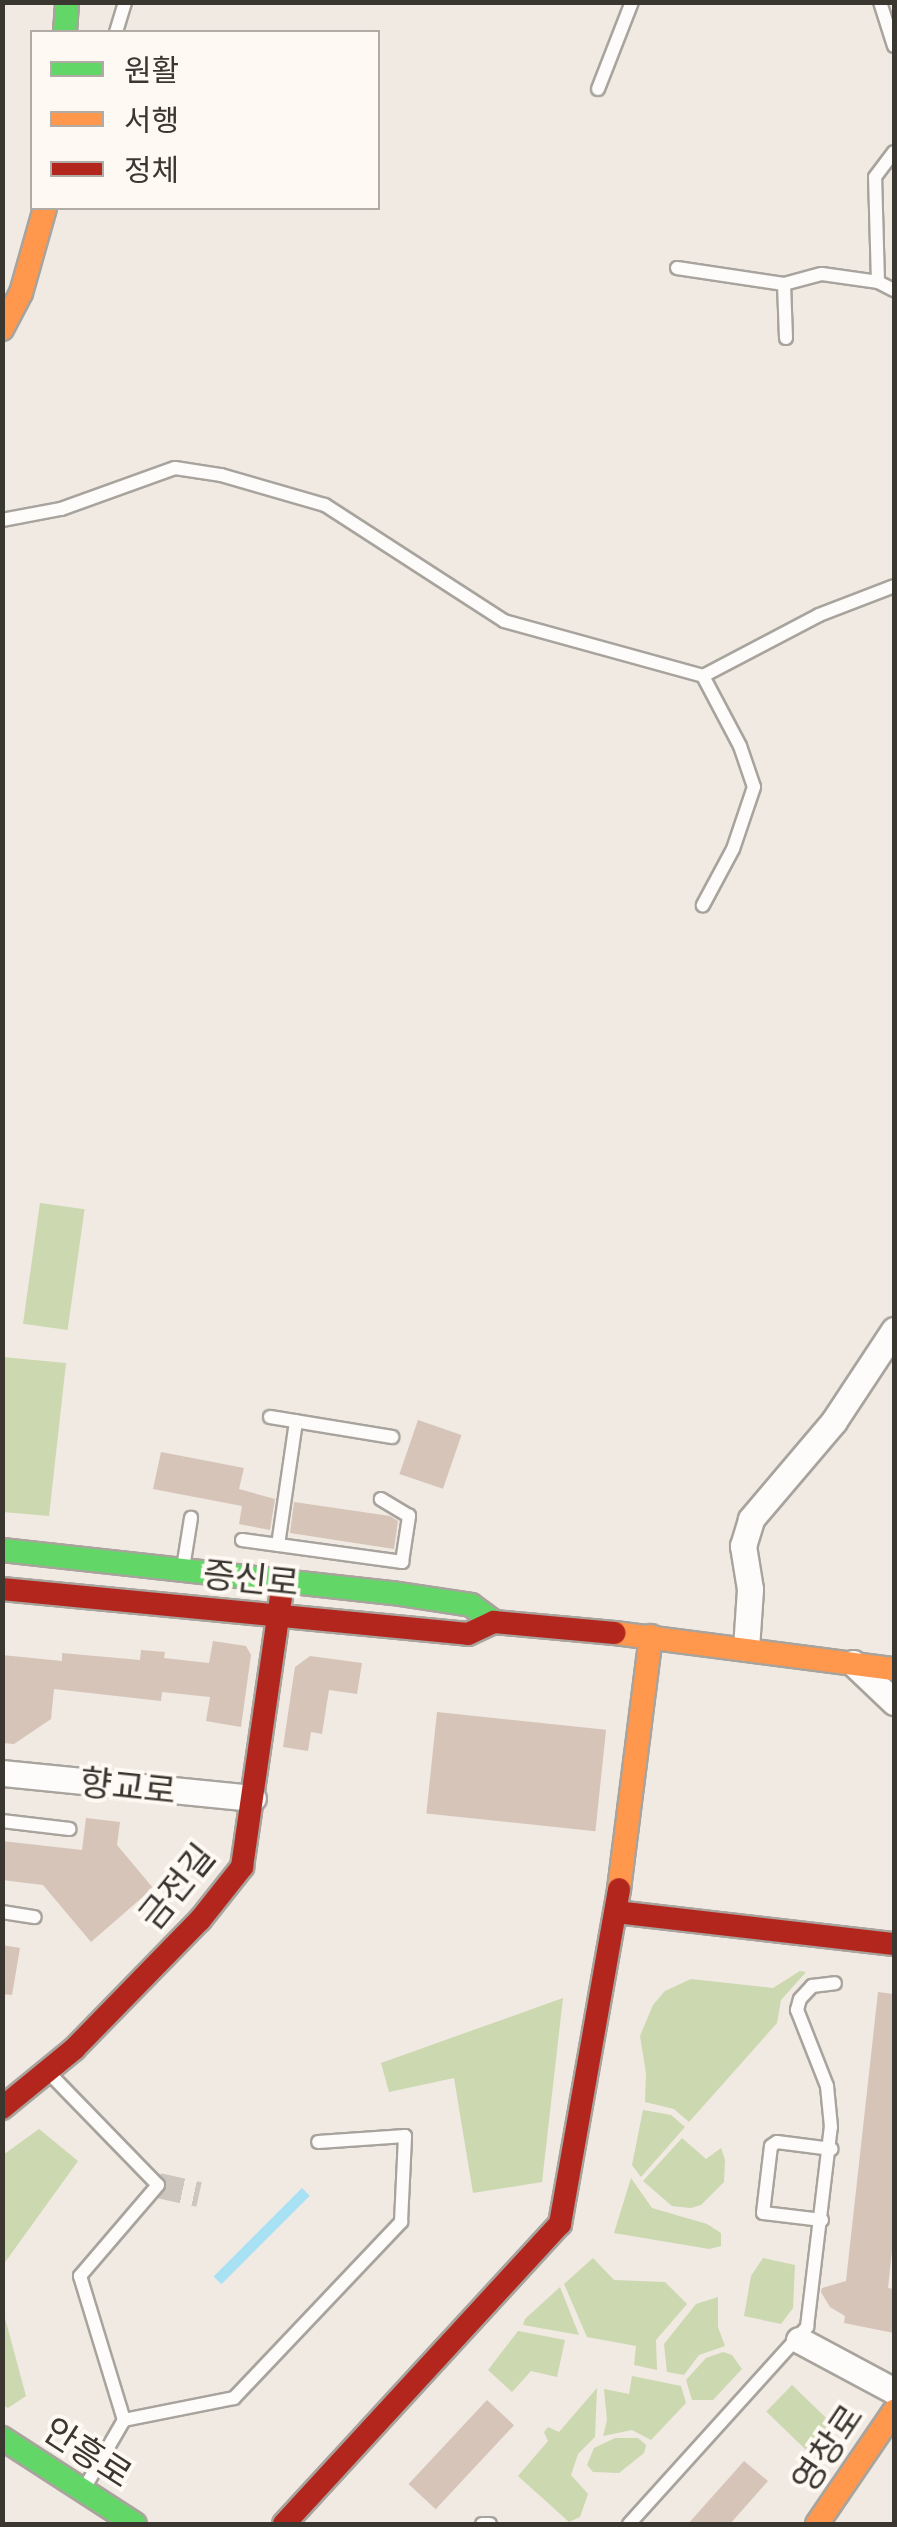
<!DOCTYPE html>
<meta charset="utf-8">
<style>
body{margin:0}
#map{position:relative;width:897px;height:2527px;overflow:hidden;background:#f0eae2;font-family:"Titillium Web","Noto Sans KR",sans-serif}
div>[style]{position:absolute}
.green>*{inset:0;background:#cbd8b0;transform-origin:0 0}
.water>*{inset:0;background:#a8e0f4;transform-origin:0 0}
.building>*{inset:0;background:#d6c4b8;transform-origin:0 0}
.street-tunnel>*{height:25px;margin-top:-12.5px;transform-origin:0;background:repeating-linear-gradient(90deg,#ccc6be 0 25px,transparent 0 37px)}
.roads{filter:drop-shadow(2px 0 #a8a49d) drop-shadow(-2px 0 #a8a49d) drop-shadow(0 2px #a8a49d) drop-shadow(0 -2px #a8a49d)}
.lane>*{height:12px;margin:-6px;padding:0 6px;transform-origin:6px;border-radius:6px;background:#fdfcfb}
.street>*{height:25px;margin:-12.5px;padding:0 12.5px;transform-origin:12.5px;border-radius:12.5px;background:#fdfcfb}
.fast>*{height:22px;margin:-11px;padding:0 11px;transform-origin:11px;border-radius:11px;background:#63d668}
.slow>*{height:22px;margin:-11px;padding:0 11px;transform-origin:11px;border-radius:11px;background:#ff974d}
.jam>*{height:22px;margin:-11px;padding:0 11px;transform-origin:11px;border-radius:11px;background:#b3261e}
span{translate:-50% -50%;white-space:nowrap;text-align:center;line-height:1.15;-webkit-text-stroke:8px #fef9f3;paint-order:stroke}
.street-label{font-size:35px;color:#3a3630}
.frame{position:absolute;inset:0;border:5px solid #3a3630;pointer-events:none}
.legend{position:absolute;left:30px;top:30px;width:350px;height:180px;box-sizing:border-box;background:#fef9f3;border:2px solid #b0aba5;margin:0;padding:12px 18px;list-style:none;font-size:30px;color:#3a3630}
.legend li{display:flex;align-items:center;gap:20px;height:50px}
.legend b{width:50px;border:2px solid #b0aba5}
</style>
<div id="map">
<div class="green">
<i style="left:40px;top:1203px;width:45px;height:122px;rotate:8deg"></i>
<i style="clip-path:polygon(2px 1357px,66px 1363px,49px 1516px,3px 1512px)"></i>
<i style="clip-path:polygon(800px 1971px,806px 1972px,781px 2000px,777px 2023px,689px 2122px,674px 2109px,645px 2102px,646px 2073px,640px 2036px,653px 2005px,665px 1991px,691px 1979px,773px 1988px)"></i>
<i style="clip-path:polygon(563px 1998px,542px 2182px,473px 2193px,454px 2078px,389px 2092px,381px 2063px)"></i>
<i style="clip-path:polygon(643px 2110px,671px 2115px,685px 2127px,641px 2177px,632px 2165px)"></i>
<i style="clip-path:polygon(39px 2129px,78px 2161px,3px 2265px,3px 2155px)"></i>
<i style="clip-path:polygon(682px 2138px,706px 2159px,721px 2148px,725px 2160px,724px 2182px,701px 2205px,691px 2208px,672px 2206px,643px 2181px)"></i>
<i style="clip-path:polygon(631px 2178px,652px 2208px,707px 2224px,721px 2233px,721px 2246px,709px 2249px,614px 2233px)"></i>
<i style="clip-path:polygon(593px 2258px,614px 2280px,665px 2282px,687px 2304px,656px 2340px,657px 2370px,634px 2365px,636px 2346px,587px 2337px,564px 2284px)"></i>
<i style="clip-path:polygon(763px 2258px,795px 2265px,793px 2308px,781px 2324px,744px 2316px,751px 2276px)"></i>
<i style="clip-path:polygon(560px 2287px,579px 2335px,523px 2325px,525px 2319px)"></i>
<i style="clip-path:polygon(718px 2297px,718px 2327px,725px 2346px,699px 2355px,684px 2375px,667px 2372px,664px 2344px,696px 2304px)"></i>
<i style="clip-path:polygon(2px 2307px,26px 2396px,8px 2408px,3px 2405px)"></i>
<i style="clip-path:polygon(518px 2331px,565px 2340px,557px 2377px,531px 2371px,512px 2392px,488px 2370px)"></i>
<i style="clip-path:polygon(723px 2352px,732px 2355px,742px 2369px,713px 2400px,692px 2400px,686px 2380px,706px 2358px)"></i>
<i style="clip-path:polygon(632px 2376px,681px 2386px,686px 2403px,651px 2440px,632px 2430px,603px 2436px,607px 2420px,604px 2389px,629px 2394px)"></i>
<i style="left:792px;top:2385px;width:55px;height:37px;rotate:44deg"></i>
<i style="clip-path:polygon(597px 2388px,595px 2437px,578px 2454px,571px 2475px,588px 2494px,580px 2517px,569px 2522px,518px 2476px,548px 2441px,544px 2432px,548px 2427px,559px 2432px)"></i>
<i style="clip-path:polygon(615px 2438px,638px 2438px,646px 2445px,644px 2453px,619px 2473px,593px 2472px,587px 2465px,594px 2448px)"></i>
</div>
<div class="water">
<i style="left:302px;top:2188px;width:11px;height:125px;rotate:45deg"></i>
</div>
<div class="building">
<i style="left:418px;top:1420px;width:46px;height:57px;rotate:19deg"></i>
<i style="clip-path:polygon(161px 1452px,244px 1468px,239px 1489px,275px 1499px,270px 1530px,239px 1524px,242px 1506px,153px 1489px)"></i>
<i style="clip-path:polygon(294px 1502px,390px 1516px,398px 1521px,394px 1549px,290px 1533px)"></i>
<i style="clip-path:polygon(213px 1641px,246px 1646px,251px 1655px,241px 1727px,206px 1721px,210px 1697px,162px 1692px,161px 1701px,54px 1689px,51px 1719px,14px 1744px,2px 1743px,2px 1655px,62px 1661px,62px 1653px,140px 1660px,141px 1650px,165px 1652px,164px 1658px,209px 1663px)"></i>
<i style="clip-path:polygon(310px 1656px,362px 1663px,357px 1694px,329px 1690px,322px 1734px,311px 1732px,308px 1751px,283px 1747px,295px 1667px)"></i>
<i style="left:437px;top:1712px;width:170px;height:102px;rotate:6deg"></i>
<i style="clip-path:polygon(86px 1818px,120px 1822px,117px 1845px,153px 1888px,91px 1942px,43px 1885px,2px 1880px,2px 1841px,82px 1850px)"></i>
<i style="clip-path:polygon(2px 1945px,20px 1948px,12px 1995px,2px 1994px)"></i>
<i style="clip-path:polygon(878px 1992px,894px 1994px,894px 2232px,888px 2288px,894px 2289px,894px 2333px,844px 2323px,845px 2316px,830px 2307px,821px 2292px,822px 2288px,846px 2281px)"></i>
<i style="left:487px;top:2400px;width:37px;height:115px;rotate:43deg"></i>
<i style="clip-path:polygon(744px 2461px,768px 2481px,730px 2524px,688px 2524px)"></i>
</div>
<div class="street-tunnel">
<i style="left:158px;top:2185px;width:42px;rotate:12.4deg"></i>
</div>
<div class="roads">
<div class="lane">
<i style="left:880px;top:2px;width:46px;rotate:72.3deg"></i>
<i style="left:116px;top:32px;width:31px;rotate:-73deg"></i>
<i style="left:598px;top:89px;width:93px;rotate:-68.7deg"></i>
<i style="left:677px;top:268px;width:108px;rotate:8.5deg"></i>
<i style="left:878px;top:282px;width:105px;rotate:-91.6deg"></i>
<i style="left:875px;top:177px;width:31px;rotate:-53deg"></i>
<i style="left:786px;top:338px;width:54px;rotate:-92.1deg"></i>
<i style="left:784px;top:284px;width:39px;rotate:-15deg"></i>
<i style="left:822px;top:274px;width:57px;rotate:8.1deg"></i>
<i style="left:878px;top:282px;width:18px;rotate:27deg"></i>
<i style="left:2px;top:520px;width:60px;rotate:-10.6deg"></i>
<i style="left:61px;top:509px;width:121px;rotate:-19.8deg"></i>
<i style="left:175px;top:468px;width:47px;rotate:8.7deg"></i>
<i style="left:221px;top:475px;width:108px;rotate:16.1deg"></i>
<i style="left:325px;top:505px;width:213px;rotate:32.9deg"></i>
<i style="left:504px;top:621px;width:206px;rotate:15.4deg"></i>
<i style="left:703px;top:676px;width:131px;rotate:-27.7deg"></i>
<i style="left:819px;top:615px;width:80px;rotate:-21.1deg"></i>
<i style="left:703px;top:676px;width:79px;rotate:62.1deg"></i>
<i style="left:740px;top:746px;width:43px;rotate:71.1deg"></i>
<i style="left:754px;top:787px;width:65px;rotate:108.7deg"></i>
<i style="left:733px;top:849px;width:64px;rotate:118.2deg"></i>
<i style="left:270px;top:1417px;width:124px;rotate:9.3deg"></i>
<i style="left:242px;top:1540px;width:162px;rotate:7.8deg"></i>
<i style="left:402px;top:1562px;width:47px;rotate:-81.3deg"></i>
<i style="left:409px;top:1516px;width:33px;rotate:-149deg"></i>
<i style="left:278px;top:1545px;width:125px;rotate:-81.7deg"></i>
<i style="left:183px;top:1568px;width:51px;rotate:-80.9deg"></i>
<i style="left:2px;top:1821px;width:68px;rotate:6.7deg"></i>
<i style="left:2px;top:1912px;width:33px;rotate:9deg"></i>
<i style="left:49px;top:2073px;width:156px;rotate:45.8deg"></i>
<i style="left:158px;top:2185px;width:120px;rotate:130.6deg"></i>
<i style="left:80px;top:2276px;width:151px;rotate:73deg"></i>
<i style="left:124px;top:2420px;width:78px;rotate:120.2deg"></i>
<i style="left:822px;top:2220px;width:59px;rotate:-173.2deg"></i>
<i style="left:763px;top:2213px;width:67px;rotate:-83.2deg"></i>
<i style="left:771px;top:2146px;width:7px;rotate:-34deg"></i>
<i style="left:777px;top:2142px;width:55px;rotate:7.3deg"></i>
<i style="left:124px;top:2420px;width:112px;rotate:-11.3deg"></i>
<i style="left:234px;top:2398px;width:243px;rotate:-46.5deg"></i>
<i style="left:401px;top:2222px;width:86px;rotate:-87.3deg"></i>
<i style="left:405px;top:2136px;width:87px;rotate:176.1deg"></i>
<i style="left:482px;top:2524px;width:8px"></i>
<i style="left:629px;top:2524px;width:266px;rotate:-47.9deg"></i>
<i style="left:807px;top:2327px;width:201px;rotate:-83.2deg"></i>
<i style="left:831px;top:2127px;width:41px;rotate:-95.6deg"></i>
<i style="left:827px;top:2086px;width:82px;rotate:-111.5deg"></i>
<i style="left:797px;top:2010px;width:11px;rotate:-75deg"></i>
<i style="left:800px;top:1999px;width:18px;rotate:-47deg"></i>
<i style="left:812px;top:1986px;width:23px;rotate:-7deg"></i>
</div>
<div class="street">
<i style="left:746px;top:1648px;width:59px;rotate:-86.1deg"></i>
<i style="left:750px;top:1589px;width:44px;rotate:-99.2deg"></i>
<i style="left:743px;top:1546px;width:28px;rotate:-73deg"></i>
<i style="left:751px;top:1519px;width:128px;rotate:-49.7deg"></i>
<i style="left:834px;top:1421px;width:109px;rotate:-56.6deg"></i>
<i style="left:853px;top:1663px;width:57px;rotate:43.6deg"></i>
<i style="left:2px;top:1773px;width:252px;rotate:5.7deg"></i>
<i style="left:799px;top:2340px;width:108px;rotate:28.2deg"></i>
</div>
<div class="fast">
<i style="left:65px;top:32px;width:30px;rotate:-86deg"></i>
<i style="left:2px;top:1550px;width:393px;rotate:6.3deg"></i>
<i style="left:393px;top:1593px;width:79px;rotate:8.7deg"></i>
<i style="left:471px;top:1605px;width:29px;rotate:36deg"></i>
<i style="left:2px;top:2438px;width:158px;rotate:32.9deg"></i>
</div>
<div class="slow">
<i style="left:2px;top:329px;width:41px;rotate:-62.2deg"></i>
<i style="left:21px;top:293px;width:88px;rotate:-74.2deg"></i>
<i style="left:615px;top:1633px;width:281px;rotate:7.4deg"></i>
<i style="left:619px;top:1889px;width:255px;rotate:-82.8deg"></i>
<i style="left:817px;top:2524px;width:137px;rotate:-55.7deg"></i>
</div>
<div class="jam">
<i style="left:2px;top:1589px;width:468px;rotate:5.5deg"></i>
<i style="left:468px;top:1634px;width:29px;rotate:-25deg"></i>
<i style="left:494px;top:1622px;width:121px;rotate:5.2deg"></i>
<i style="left:616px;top:1912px;width:280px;rotate:6.6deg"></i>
<i style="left:2px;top:2108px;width:93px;rotate:-39.3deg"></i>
<i style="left:74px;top:2049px;width:180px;rotate:-45.7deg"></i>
<i style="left:200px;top:1920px;width:68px;rotate:-51.6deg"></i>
<i style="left:242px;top:1867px;width:289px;rotate:-81.8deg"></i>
<i style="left:284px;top:2524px;width:408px;rotate:-47.4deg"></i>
<i style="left:560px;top:2224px;width:340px;rotate:-80deg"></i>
</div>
</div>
<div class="street-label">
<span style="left:251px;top:1578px;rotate:6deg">증신로</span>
<span style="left:128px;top:1786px;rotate:6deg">향교로</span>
<span style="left:176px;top:1886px;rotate:-51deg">금전길</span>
<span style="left:827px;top:2448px;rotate:-56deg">영창로</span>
<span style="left:88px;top:2452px;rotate:33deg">안흥로</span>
</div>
<div class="frame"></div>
<ul class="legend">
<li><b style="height:12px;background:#63d668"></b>원활</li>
<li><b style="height:12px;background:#ff974d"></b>서행</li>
<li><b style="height:12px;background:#b3261e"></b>정체</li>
</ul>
</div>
